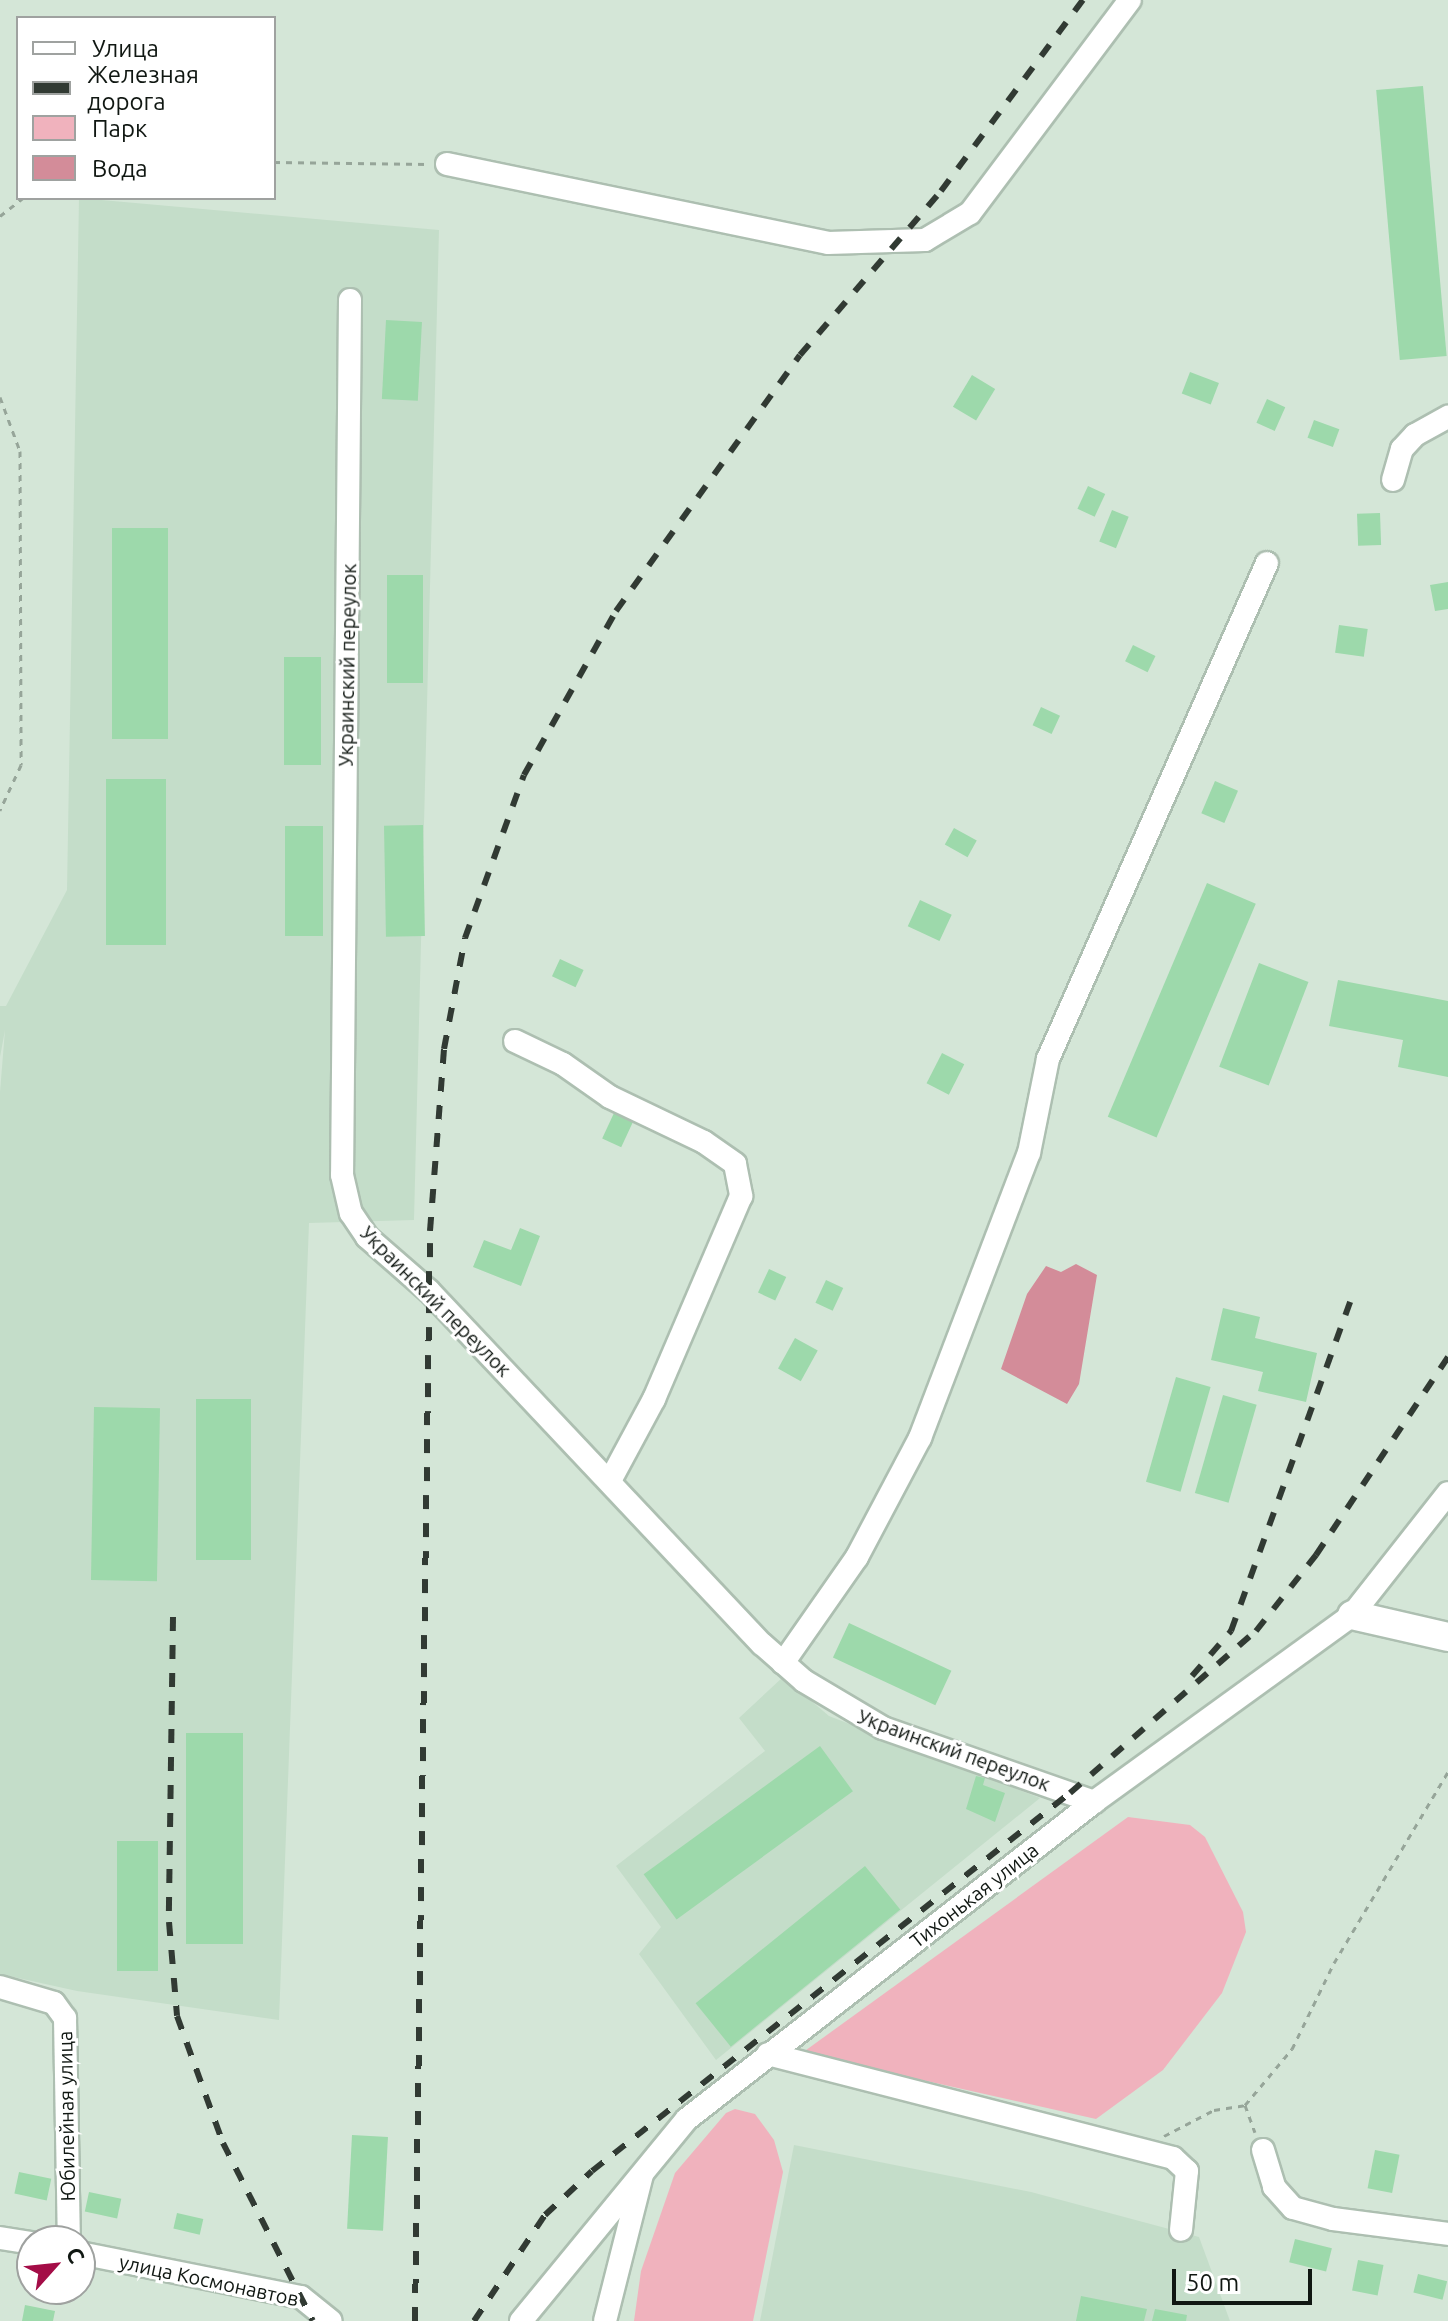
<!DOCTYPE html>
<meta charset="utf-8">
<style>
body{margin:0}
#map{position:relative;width:1448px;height:2321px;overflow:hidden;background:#d4e6d7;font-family:Ubuntu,sans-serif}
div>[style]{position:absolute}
.built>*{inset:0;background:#c4ddc9}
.green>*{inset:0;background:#f0b2bd}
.water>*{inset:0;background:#d38c99}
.building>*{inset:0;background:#9dd9ab;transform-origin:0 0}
.path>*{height:3px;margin-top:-1.5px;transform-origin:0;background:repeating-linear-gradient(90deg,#96a599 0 6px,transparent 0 12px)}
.roads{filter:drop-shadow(2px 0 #adbfb1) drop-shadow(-2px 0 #adbfb1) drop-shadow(0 2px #adbfb1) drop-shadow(0 -2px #adbfb1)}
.minor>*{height:22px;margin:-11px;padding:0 11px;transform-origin:11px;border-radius:11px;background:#fff}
.major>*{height:28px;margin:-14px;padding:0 14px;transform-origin:14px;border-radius:14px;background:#fff}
.rail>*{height:6px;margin-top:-3px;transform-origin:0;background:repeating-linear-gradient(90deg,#313a33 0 14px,transparent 0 28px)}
span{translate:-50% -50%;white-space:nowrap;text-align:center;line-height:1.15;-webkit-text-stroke:6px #fff;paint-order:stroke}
.street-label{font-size:20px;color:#101712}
.legend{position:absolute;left:16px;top:16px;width:260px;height:184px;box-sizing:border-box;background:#fff;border:2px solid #9fa2a0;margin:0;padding:10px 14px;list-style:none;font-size:24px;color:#101712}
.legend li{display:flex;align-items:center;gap:16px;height:40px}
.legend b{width:40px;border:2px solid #9fa2a0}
.north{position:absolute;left:16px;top:2225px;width:80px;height:80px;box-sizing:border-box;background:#fff;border:2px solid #9fa2a0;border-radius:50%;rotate:63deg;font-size:22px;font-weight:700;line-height:32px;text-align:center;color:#101712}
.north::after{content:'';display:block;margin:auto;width:28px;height:36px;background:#a40d47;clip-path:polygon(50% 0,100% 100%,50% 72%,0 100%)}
.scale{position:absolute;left:1172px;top:2269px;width:140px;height:36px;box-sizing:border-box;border:4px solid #101712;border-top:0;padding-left:10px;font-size:24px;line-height:28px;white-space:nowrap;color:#101712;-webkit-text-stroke:6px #fff;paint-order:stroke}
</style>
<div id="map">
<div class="built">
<i style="clip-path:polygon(79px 198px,439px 230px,414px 1220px,309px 1223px,279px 2020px,77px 1991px,0 1974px,0 1092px,5px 1030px,0 1057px,0 1006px,6px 1006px,67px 890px)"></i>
<i style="clip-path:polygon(783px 1677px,829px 1716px,1040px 1798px,716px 2060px,639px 1954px,661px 1927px,616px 1866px,765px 1751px,739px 1718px)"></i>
<i style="clip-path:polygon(794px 2145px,1031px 2192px,1199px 2237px,1230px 2321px,760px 2321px)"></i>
</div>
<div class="green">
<i style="clip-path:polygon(1128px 1817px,1190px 1825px,1205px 1837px,1243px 1912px,1246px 1932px,1222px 1993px,1163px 2070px,1096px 2119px,802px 2053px)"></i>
<i style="clip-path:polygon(735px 2109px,755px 2114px,774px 2140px,783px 2172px,753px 2321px,634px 2321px,641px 2271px,675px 2173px,726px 2113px)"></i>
</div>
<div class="water">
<i style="clip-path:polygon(1076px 1264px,1097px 1275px,1079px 1384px,1067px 1404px,1001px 1369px,1027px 1294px,1046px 1266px,1061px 1272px)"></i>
</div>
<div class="building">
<i style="left:1423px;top:86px;width:271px;height:47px;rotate:85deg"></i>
<i style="left:386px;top:320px;width:36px;height:79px;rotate:3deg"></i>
<i style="left:1190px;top:372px;width:31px;height:23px;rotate:21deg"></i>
<i style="left:972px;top:375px;width:27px;height:37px;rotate:31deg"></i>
<i style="left:1267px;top:399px;width:20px;height:26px;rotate:24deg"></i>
<i style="left:1314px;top:420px;width:27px;height:19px;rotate:20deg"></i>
<i style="left:1088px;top:486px;width:19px;height:25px;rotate:25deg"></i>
<i style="left:1112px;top:510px;width:18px;height:34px;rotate:22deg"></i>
<i style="left:1380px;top:513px;width:32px;height:23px;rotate:88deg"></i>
<i style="left:112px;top:528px;width:56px;height:211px"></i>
<i style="left:387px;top:575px;width:36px;height:108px"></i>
<i style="clip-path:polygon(1448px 582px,1448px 609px,1435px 611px,1430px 585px)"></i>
<i style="left:1339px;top:625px;width:29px;height:28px;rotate:8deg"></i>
<i style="left:1133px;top:645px;width:25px;height:18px;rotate:26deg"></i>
<i style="left:284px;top:657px;width:37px;height:108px"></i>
<i style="left:1041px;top:707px;width:21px;height:20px;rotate:25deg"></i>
<i style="left:106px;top:779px;width:60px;height:166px"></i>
<i style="left:1215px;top:781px;width:25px;height:35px;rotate:23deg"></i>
<i style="left:423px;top:825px;width:111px;height:39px;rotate:89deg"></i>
<i style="left:285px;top:826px;width:38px;height:110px"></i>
<i style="left:954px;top:828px;width:26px;height:19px;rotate:29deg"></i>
<i style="left:1207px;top:883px;width:53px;height:254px;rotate:23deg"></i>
<i style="left:920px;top:900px;width:35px;height:29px;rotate:25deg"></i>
<i style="left:560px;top:959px;width:26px;height:19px;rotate:25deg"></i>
<i style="left:1259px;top:963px;width:53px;height:111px;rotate:21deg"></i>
<i style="clip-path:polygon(1338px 980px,1448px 1001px,1448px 1077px,1398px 1067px,1403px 1040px,1329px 1026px)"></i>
<i style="left:942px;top:1053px;width:25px;height:34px;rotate:27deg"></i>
<i style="left:614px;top:1113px;width:21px;height:28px;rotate:25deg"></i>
<i style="clip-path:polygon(520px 1228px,540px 1236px,521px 1286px,473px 1267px,484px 1240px,511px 1250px)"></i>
<i style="left:769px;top:1269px;width:19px;height:26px;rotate:25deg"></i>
<i style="left:826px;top:1280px;width:19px;height:25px;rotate:25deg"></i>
<i style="clip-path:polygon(1223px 1308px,1260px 1317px,1255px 1338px,1317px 1353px,1306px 1402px,1258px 1391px,1263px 1372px,1211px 1360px)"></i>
<i style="left:795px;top:1338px;width:26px;height:35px;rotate:29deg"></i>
<i style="left:1176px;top:1377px;width:36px;height:109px;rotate:16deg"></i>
<i style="left:1223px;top:1395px;width:35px;height:102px;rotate:16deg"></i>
<i style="left:196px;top:1399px;width:55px;height:161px"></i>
<i style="left:94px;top:1407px;width:66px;height:173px;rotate:1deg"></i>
<i style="left:849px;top:1623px;width:113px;height:38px;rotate:25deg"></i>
<i style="left:186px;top:1733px;width:57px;height:211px"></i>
<i style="left:820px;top:1746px;width:56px;height:218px;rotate:54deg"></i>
<i style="clip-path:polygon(976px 1776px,985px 1778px,983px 1785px,1005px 1793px,995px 1822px,966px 1809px)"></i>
<i style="left:117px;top:1841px;width:41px;height:130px"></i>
<i style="left:865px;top:1866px;width:56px;height:218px;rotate:51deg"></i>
<i style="left:352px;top:2135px;width:36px;height:94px;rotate:3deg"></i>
<i style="left:1375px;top:2150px;width:25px;height:39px;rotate:11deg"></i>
<i style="left:19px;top:2172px;width:33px;height:22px;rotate:12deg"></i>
<i style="left:89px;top:2192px;width:33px;height:20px;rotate:12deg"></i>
<i style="left:177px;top:2213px;width:27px;height:16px;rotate:13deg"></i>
<i style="left:1295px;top:2239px;width:38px;height:24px;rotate:14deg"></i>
<i style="left:1358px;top:2260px;width:26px;height:31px;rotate:11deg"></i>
<i style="left:1418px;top:2274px;width:30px;height:19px;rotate:14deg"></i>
<i style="clip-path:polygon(1081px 2296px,1147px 2309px,1144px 2321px,1076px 2321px)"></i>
<i style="clip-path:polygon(25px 2305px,55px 2311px,53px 2321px,22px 2321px)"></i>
<i style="clip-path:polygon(1155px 2309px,1187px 2315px,1186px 2321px,1152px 2321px)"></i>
</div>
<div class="path">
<i style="left:274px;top:162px;width:154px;rotate:0.7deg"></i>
<i style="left:0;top:216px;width:29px;rotate:-38deg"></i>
<i style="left:0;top:397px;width:58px;rotate:69.7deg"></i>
<i style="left:20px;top:451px;width:314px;rotate:89.8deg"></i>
<i style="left:21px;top:765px;width:50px;rotate:115deg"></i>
<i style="left:1245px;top:2105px;width:29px;rotate:70deg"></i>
<i style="left:1164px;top:2136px;width:56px;rotate:-27.5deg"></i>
<i style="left:1214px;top:2110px;width:31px;rotate:-9deg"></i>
<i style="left:1245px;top:2105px;width:73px;rotate:-50deg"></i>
<i style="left:1292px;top:2049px;width:96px;rotate:-64deg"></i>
<i style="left:1334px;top:1963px;width:222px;rotate:-59.2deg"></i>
</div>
<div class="roads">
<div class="minor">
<i style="left:447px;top:164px;width:389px;rotate:11.7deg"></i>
<i style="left:828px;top:243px;width:97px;rotate:-1.8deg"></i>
<i style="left:925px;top:240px;width:52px;rotate:-31deg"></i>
<i style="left:970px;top:213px;width:266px;rotate:-53.1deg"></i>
<i style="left:350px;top:300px;width:875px;rotate:90.52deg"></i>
<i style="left:342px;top:1175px;width:39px;rotate:77deg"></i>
<i style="left:351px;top:1213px;width:29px;rotate:56deg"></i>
<i style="left:367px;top:1237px;width:82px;rotate:41.1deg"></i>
<i style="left:429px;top:1291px;width:485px;rotate:46.7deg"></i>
<i style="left:762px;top:1644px;width:56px;rotate:41.4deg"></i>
<i style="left:804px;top:1681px;width:92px;rotate:30.7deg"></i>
<i style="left:883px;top:1728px;width:224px;rotate:19.3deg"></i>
<i style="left:1393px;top:480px;width:32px;rotate:-74deg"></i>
<i style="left:1402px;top:449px;width:19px;rotate:-47deg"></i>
<i style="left:1415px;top:435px;width:38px;rotate:-29deg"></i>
<i style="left:515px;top:1041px;width:53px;rotate:25.6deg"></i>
<i style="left:563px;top:1064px;width:57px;rotate:35.1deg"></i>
<i style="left:610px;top:1097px;width:104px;rotate:25.6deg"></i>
<i style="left:704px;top:1142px;width:38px;rotate:35deg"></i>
<i style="left:735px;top:1164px;width:33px;rotate:79deg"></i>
<i style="left:741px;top:1196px;width:221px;rotate:113.2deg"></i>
<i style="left:654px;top:1399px;width:91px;rotate:118.3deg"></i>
<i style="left:783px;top:1663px;width:129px;rotate:-55.1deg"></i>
<i style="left:857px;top:1557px;width:135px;rotate:-62.1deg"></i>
<i style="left:920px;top:1438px;width:305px;rotate:-69.1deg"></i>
<i style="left:1029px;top:1153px;width:96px;rotate:-78.6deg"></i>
<i style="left:1048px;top:1059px;width:542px;rotate:-66.18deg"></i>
<i style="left:0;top:1987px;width:56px;rotate:16.5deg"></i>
<i style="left:54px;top:2003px;width:19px;rotate:54deg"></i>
<i style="left:65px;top:2018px;width:223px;rotate:89deg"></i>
<i style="left:768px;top:2054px;width:418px;rotate:14.4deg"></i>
<i style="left:1173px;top:2158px;width:19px;rotate:43deg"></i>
<i style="left:1187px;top:2171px;width:59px;rotate:95.8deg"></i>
<i style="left:1263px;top:2150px;width:39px;rotate:73deg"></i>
<i style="left:1274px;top:2187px;width:28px;rotate:48deg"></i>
<i style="left:1293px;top:2208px;width:41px;rotate:15.4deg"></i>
<i style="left:1333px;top:2219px;width:116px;rotate:7.4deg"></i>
<i style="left:0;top:2238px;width:32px;rotate:9deg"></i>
<i style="left:80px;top:2253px;width:225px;rotate:11.3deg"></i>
<i style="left:301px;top:2297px;width:38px;rotate:39deg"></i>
<i style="left:521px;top:2321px;width:261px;rotate:-50.6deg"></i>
<i style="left:687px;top:2119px;width:516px;rotate:-37.91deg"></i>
<i style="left:1094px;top:1802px;width:319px;rotate:-35.9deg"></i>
<i style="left:1352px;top:1615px;width:155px;rotate:-51.8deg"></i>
<i style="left:605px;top:2321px;width:151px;rotate:-75.8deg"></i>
</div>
<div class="major">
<i style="left:1352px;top:1615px;width:98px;rotate:12.9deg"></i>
</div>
</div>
<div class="rail">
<i style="left:173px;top:1617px;width:305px;rotate:90.8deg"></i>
<i style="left:169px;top:1922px;width:94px;rotate:85.1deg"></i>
<i style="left:177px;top:2016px;width:135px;rotate:70.1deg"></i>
<i style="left:223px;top:2143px;width:199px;rotate:63.2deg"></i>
<i style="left:1192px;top:1676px;width:60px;rotate:-49.1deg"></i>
<i style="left:1231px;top:1631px;width:352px;rotate:-70.1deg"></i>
<i style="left:415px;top:2321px;width:1090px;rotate:-89.21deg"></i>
<i style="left:430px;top:1231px;width:183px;rotate:-85.6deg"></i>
<i style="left:444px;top:1049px;width:113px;rotate:-79.3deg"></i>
<i style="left:465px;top:938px;width:173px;rotate:-70.1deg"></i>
<i style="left:524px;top:775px;width:188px;rotate:-60.7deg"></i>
<i style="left:616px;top:611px;width:315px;rotate:-54.3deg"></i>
<i style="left:800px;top:355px;width:216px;rotate:-49.3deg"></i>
<i style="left:941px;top:191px;width:238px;rotate:-53.4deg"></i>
<i style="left:474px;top:2321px;width:128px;rotate:-56.2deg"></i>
<i style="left:545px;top:2215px;width:64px;rotate:-43.1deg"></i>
<i style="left:592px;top:2171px;width:609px;rotate:-38.34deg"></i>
<i style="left:1070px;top:1793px;width:247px;rotate:-41.1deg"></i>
<i style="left:1256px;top:1631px;width:97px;rotate:-51.7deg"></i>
<i style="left:1316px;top:1555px;width:238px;rotate:-56.3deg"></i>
</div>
<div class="street-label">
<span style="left:347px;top:665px;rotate:-89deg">Украинский переулок</span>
<span style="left:436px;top:1301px;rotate:45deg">Украинский переулок</span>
<span style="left:954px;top:1750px;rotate:20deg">Украинский переулок</span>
<span style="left:974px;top:1895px;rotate:-38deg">Тихонькая улица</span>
<span style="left:66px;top:2116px;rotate:-91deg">Юбилейная улица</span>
<span style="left:209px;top:2280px;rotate:12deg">улица Космонавтов</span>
</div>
<ul class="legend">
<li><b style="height:10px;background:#fff"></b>Улица</li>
<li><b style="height:10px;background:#313a33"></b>Железная дорога</li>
<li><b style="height:22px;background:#f0b2bd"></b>Парк</li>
<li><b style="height:22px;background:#d38c99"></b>Вода</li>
</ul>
<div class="north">С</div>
<div class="scale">50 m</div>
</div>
